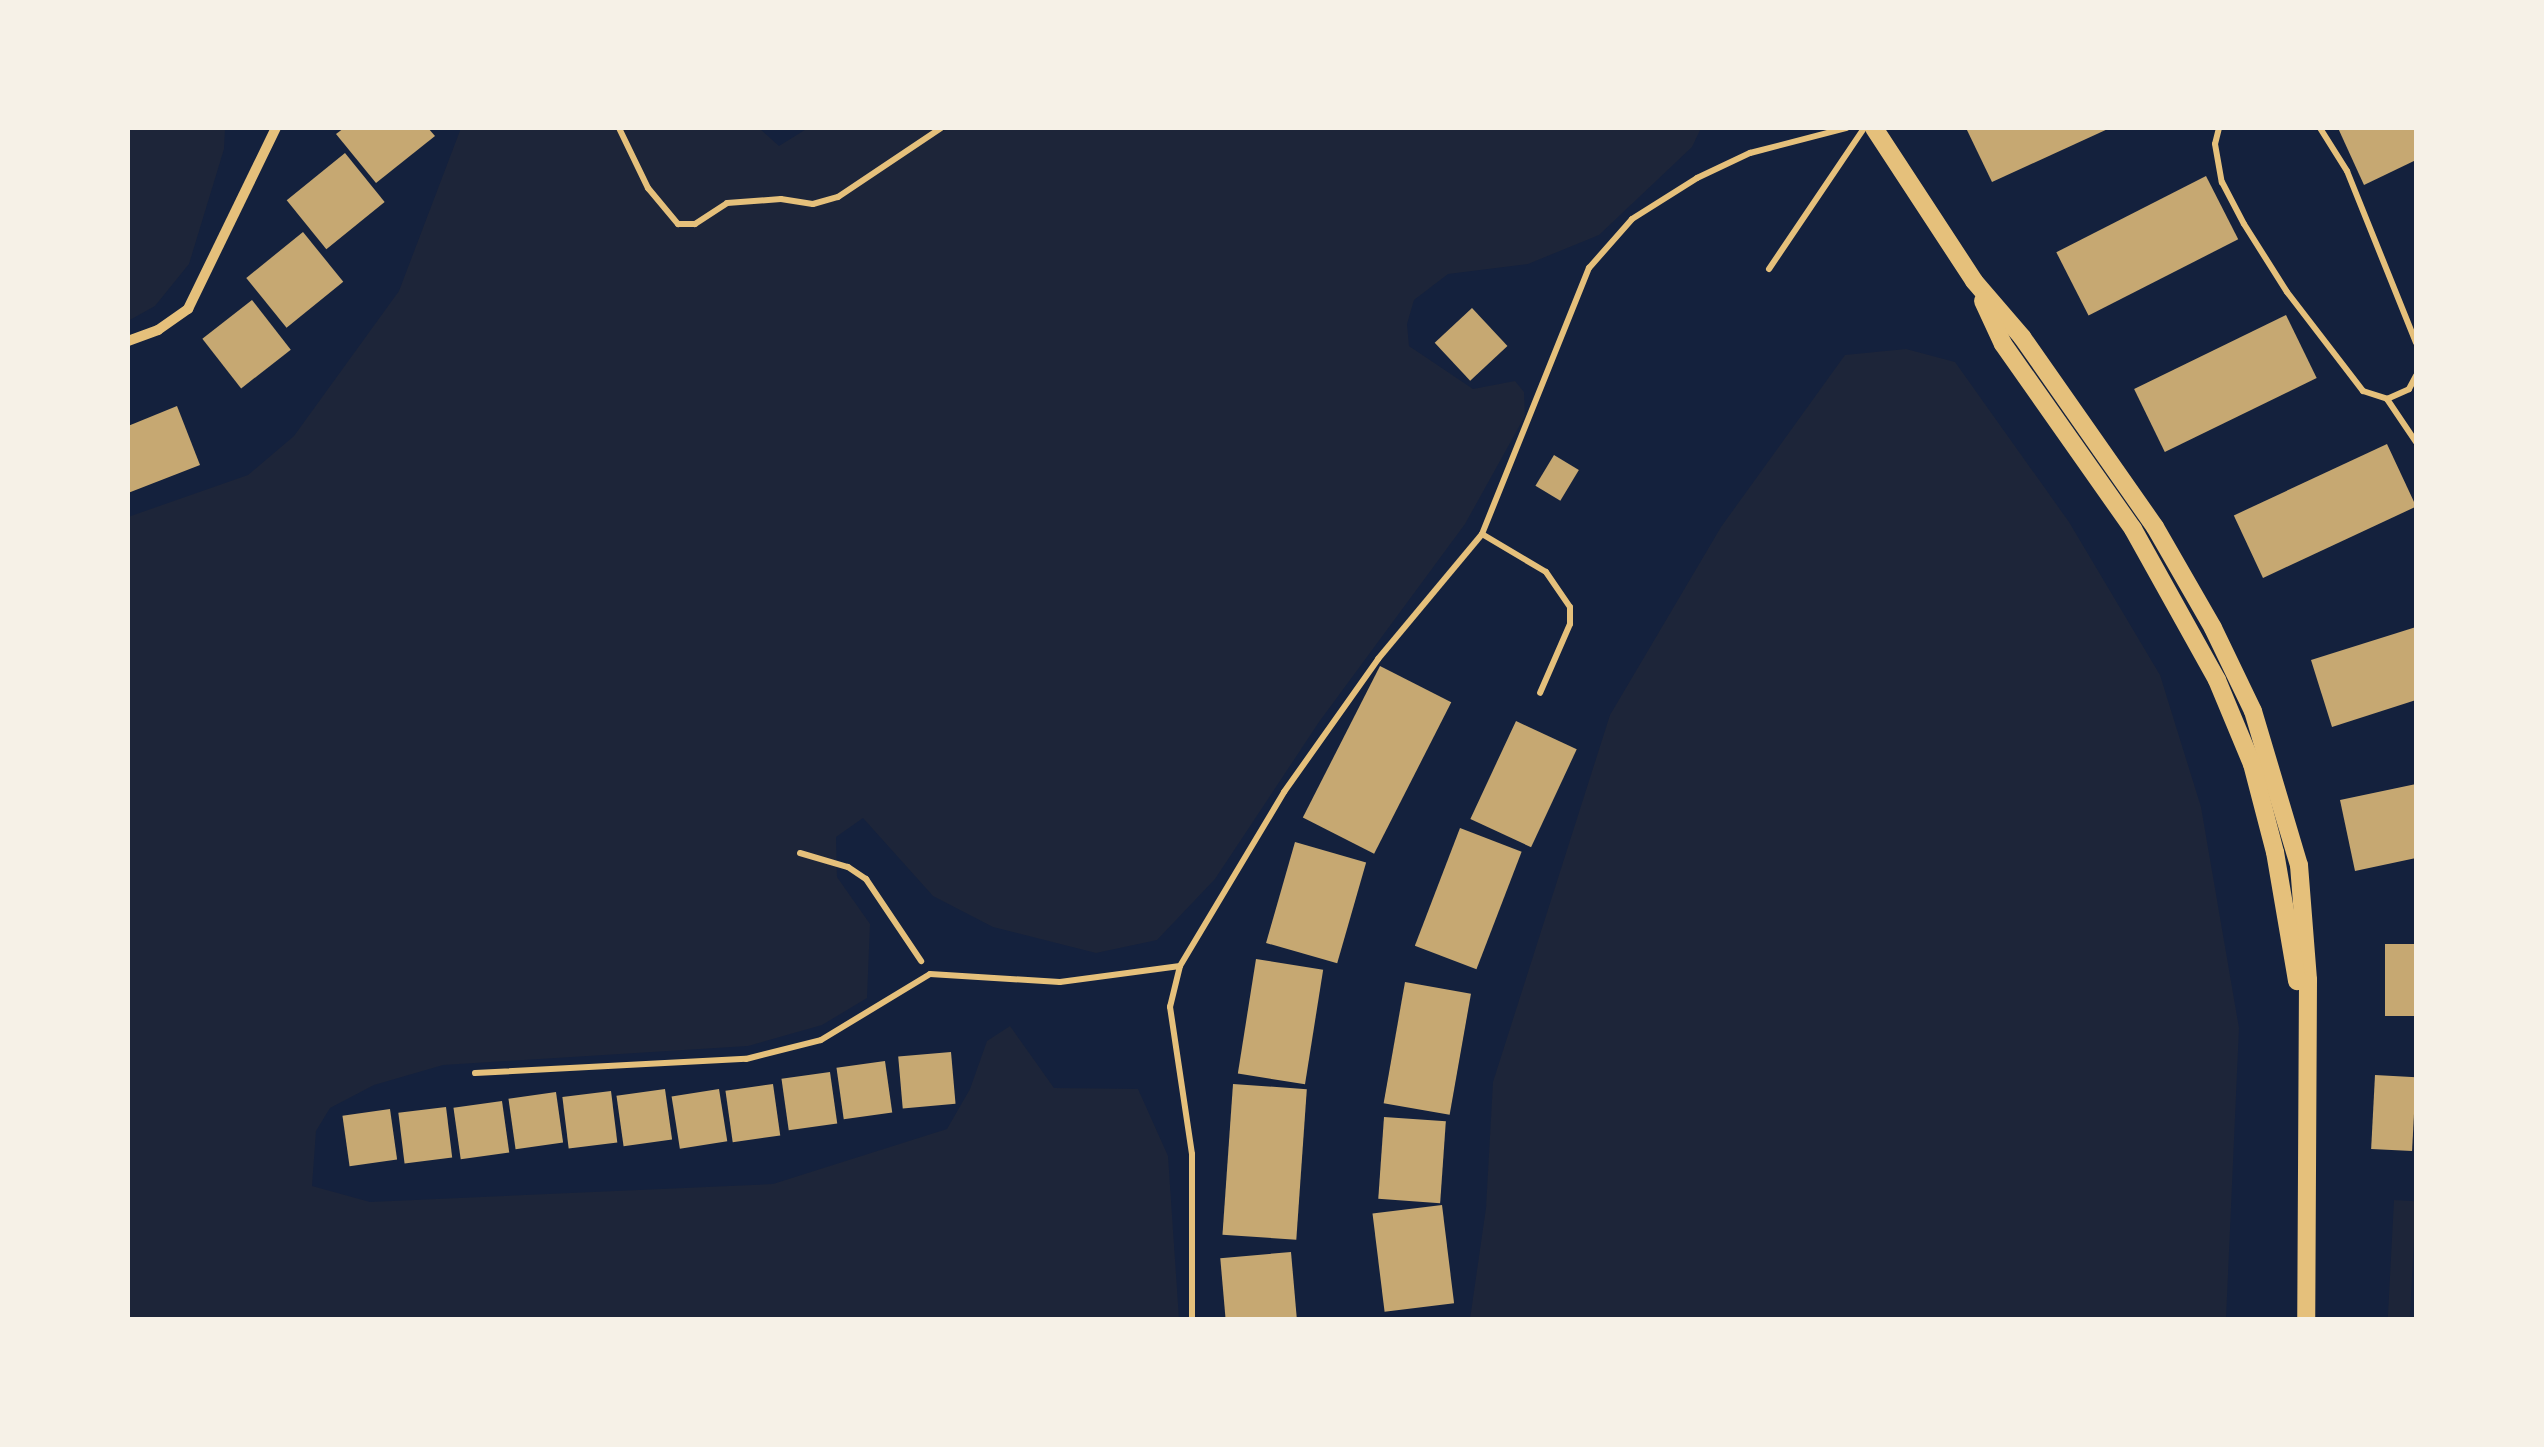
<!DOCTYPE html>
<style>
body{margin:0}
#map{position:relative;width:2544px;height:1447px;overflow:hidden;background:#14213d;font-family:"PT Serif",serif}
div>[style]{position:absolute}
.green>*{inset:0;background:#1d2539;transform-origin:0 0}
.building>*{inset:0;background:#c6a872;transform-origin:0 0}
.path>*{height:6px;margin:-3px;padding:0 3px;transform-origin:3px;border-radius:3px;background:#e5c07b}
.service>*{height:6px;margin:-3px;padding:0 3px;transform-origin:3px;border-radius:3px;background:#e5c07b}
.minor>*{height:10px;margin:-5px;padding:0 5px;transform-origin:5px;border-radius:5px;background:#e5c07b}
.tertiary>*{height:18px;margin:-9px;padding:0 9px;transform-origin:9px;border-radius:9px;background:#e5c07b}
span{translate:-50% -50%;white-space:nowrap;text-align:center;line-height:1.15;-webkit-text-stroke:9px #f6f1e7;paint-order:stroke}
.frame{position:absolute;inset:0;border:130px solid #f6f1e7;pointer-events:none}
</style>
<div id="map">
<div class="green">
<i style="clip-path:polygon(128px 128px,225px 128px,224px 149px,189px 264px,155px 306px,128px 321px)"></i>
<i style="clip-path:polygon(461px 128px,759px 128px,779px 146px,808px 128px,1701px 128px,1692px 147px,1599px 235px,1528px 264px,1448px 274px,1414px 300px,1407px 324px,1409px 346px,1473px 389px,1515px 381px,1524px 392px,1525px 416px,1465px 524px,1319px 722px,1215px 879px,1157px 940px,1096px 953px,993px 927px,933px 896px,863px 818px,836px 837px,837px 877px,870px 924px,867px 998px,822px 1025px,748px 1046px,443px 1065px,374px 1085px,330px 1108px,316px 1131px,312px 1186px,370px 1202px,773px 1184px,947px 1129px,970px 1089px,987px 1041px,1010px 1026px,1054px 1088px,1138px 1089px,1168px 1156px,1179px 1319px,128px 1319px,128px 517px,248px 475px,294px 436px,399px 291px)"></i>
<i style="clip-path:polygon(1906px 349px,1955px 362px,2069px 522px,2160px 675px,2201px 807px,2239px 1028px,2226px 1319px,1470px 1319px,1486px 1208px,1493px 1082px,1610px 715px,1721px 527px,1845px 355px)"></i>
<i style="left:2394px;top:1200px;width:22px;height:119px;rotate:3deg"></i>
</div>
<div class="building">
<i style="clip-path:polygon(344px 128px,428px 128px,435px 136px,376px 183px,336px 134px)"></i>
<i style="clip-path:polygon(1966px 128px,2110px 128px,1992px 182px)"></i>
<i style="clip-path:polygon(2338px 128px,2416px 128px,2416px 160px,2364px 185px)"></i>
<i style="left:345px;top:153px;width:63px;height:75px;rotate:51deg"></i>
<i style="left:2206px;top:176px;width:71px;height:168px;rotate:63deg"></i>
<i style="left:303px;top:232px;width:64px;height:73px;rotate:51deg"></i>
<i style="left:252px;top:300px;width:63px;height:63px;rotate:52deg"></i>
<i style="left:1472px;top:308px;width:52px;height:51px;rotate:47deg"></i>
<i style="left:2286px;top:315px;width:70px;height:169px;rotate:64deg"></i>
<i style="clip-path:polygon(177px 406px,200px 465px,128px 493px,128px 426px)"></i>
<i style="left:2387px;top:444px;width:69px;height:169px;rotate:65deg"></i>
<i style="left:1554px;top:455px;width:29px;height:36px;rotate:31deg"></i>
<i style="clip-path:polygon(2416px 627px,2416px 700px,2332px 727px,2311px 660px)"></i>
<i style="left:1380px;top:666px;width:80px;height:170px;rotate:27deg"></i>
<i style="left:1516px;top:721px;width:67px;height:108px;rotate:25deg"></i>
<i style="clip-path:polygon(2416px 784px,2416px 858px,2355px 871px,2340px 800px)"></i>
<i style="left:1460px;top:828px;width:66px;height:126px;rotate:21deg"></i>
<i style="left:1295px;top:842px;width:74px;height:105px;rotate:16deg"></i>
<i style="left:2385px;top:944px;width:31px;height:72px"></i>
<i style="left:1256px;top:959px;width:68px;height:116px;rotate:9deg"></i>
<i style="left:1405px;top:982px;width:67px;height:123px;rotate:10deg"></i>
<i style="left:951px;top:1052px;width:52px;height:53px;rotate:85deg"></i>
<i style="left:885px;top:1061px;width:52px;height:49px;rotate:82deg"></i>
<i style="left:830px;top:1072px;width:52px;height:49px;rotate:82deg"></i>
<i style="left:2375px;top:1075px;width:41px;height:74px;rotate:3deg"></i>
<i style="left:773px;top:1084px;width:52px;height:48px;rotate:82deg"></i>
<i style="left:1233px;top:1084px;width:74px;height:151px;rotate:4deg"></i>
<i style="left:665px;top:1089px;width:51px;height:49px;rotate:82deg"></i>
<i style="left:719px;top:1089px;width:53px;height:48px;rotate:81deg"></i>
<i style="left:611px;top:1091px;width:52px;height:49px;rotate:83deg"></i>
<i style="left:556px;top:1092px;width:51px;height:48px;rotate:82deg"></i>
<i style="left:502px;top:1101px;width:52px;height:49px;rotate:82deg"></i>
<i style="left:446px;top:1107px;width:51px;height:48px;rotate:83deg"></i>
<i style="left:390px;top:1109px;width:51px;height:48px;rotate:82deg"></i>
<i style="left:1384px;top:1117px;width:62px;height:82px;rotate:4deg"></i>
<i style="left:1442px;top:1205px;width:99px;height:70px;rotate:83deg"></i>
<i style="left:1291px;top:1252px;width:68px;height:71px;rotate:85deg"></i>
</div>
<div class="path">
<i style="left:619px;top:128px;width:67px;rotate:64.2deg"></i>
<i style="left:648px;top:188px;width:47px;rotate:50.2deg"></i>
<i style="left:678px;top:224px;width:17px"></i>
<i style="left:695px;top:224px;width:38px;rotate:-33deg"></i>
<i style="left:727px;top:203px;width:54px;rotate:-4.2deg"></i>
<i style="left:781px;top:199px;width:32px;rotate:9deg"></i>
<i style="left:813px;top:204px;width:26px;rotate:-16deg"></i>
<i style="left:838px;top:197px;width:124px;rotate:-33.8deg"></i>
<i style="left:800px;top:853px;width:50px;rotate:16.3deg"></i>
<i style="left:848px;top:867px;width:22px;rotate:34deg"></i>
<i style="left:866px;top:879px;width:99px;rotate:56.1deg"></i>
</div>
<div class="service">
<i style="left:2219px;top:128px;width:16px;rotate:104deg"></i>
<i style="left:2215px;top:144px;width:39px;rotate:80deg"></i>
<i style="left:2222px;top:182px;width:47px;rotate:62.4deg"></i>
<i style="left:2244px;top:224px;width:80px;rotate:57.7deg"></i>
<i style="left:2287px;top:292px;width:125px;rotate:52.5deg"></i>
<i style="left:2363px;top:391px;width:25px;rotate:18deg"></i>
<i style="left:2387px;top:399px;width:24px;rotate:-24deg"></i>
<i style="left:2409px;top:389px;width:15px;rotate:-62deg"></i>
<i style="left:2320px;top:128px;width:51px;rotate:57.9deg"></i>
<i style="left:2347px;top:171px;width:185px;rotate:68.1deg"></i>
<i style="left:1769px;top:269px;width:170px;rotate:-56deg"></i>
<i style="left:2387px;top:399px;width:52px;rotate:56deg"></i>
<i style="left:1482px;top:534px;width:74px;rotate:30.7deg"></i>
<i style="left:1546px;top:572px;width:42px;rotate:55.6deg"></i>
<i style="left:1570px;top:607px;width:17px;rotate:90deg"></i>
<i style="left:1570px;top:624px;width:75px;rotate:113.5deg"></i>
<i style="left:475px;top:1073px;width:271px;rotate:-3deg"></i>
<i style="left:746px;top:1059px;width:77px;rotate:-14.2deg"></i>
<i style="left:821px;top:1040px;width:127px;rotate:-31.2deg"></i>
<i style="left:930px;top:974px;width:130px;rotate:3.5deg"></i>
<i style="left:1060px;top:982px;width:121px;rotate:-7.6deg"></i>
<i style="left:1192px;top:1320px;width:166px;rotate:-90deg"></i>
<i style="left:1192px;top:1154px;width:149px;rotate:-98.5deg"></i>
<i style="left:1170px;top:1007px;width:42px;rotate:-76.3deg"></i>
<i style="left:1180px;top:966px;width:203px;rotate:-59.1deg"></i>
<i style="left:1284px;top:792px;width:163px;rotate:-54.7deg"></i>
<i style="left:1378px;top:659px;width:163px;rotate:-50.2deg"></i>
<i style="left:1482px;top:534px;width:287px;rotate:-68.1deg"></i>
<i style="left:1589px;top:268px;width:65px;rotate:-48.7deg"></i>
<i style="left:1632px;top:219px;width:77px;rotate:-32.2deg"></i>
<i style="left:1697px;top:178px;width:59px;rotate:-25.3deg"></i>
<i style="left:1750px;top:153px;width:100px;rotate:-14.5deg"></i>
</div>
<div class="minor">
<i style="left:128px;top:341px;width:32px;rotate:-20deg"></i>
<i style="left:158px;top:330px;width:37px;rotate:-35deg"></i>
<i style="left:188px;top:309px;width:201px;rotate:-64.1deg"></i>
</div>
<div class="tertiary">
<i style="left:1874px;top:128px;width:183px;rotate:56.8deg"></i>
<i style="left:1974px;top:281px;width:74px;rotate:49.4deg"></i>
<i style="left:2022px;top:337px;width:232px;rotate:55deg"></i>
<i style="left:2155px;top:527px;width:116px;rotate:60.1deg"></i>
<i style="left:2213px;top:628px;width:92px;rotate:64.3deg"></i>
<i style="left:2253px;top:711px;width:161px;rotate:73.4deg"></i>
<i style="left:2299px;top:865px;width:115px;rotate:85.5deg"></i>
<i style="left:2308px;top:980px;width:340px;rotate:90.3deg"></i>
<i style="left:1983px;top:301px;width:47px;rotate:65.1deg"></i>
<i style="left:2003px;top:344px;width:226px;rotate:54.9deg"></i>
<i style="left:2133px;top:529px;width:173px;rotate:60.9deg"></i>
<i style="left:2217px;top:680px;width:91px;rotate:67.4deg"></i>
<i style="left:2252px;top:764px;width:91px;rotate:75.4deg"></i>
<i style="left:2275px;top:852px;width:131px;rotate:80.3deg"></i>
</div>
<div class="frame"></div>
</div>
